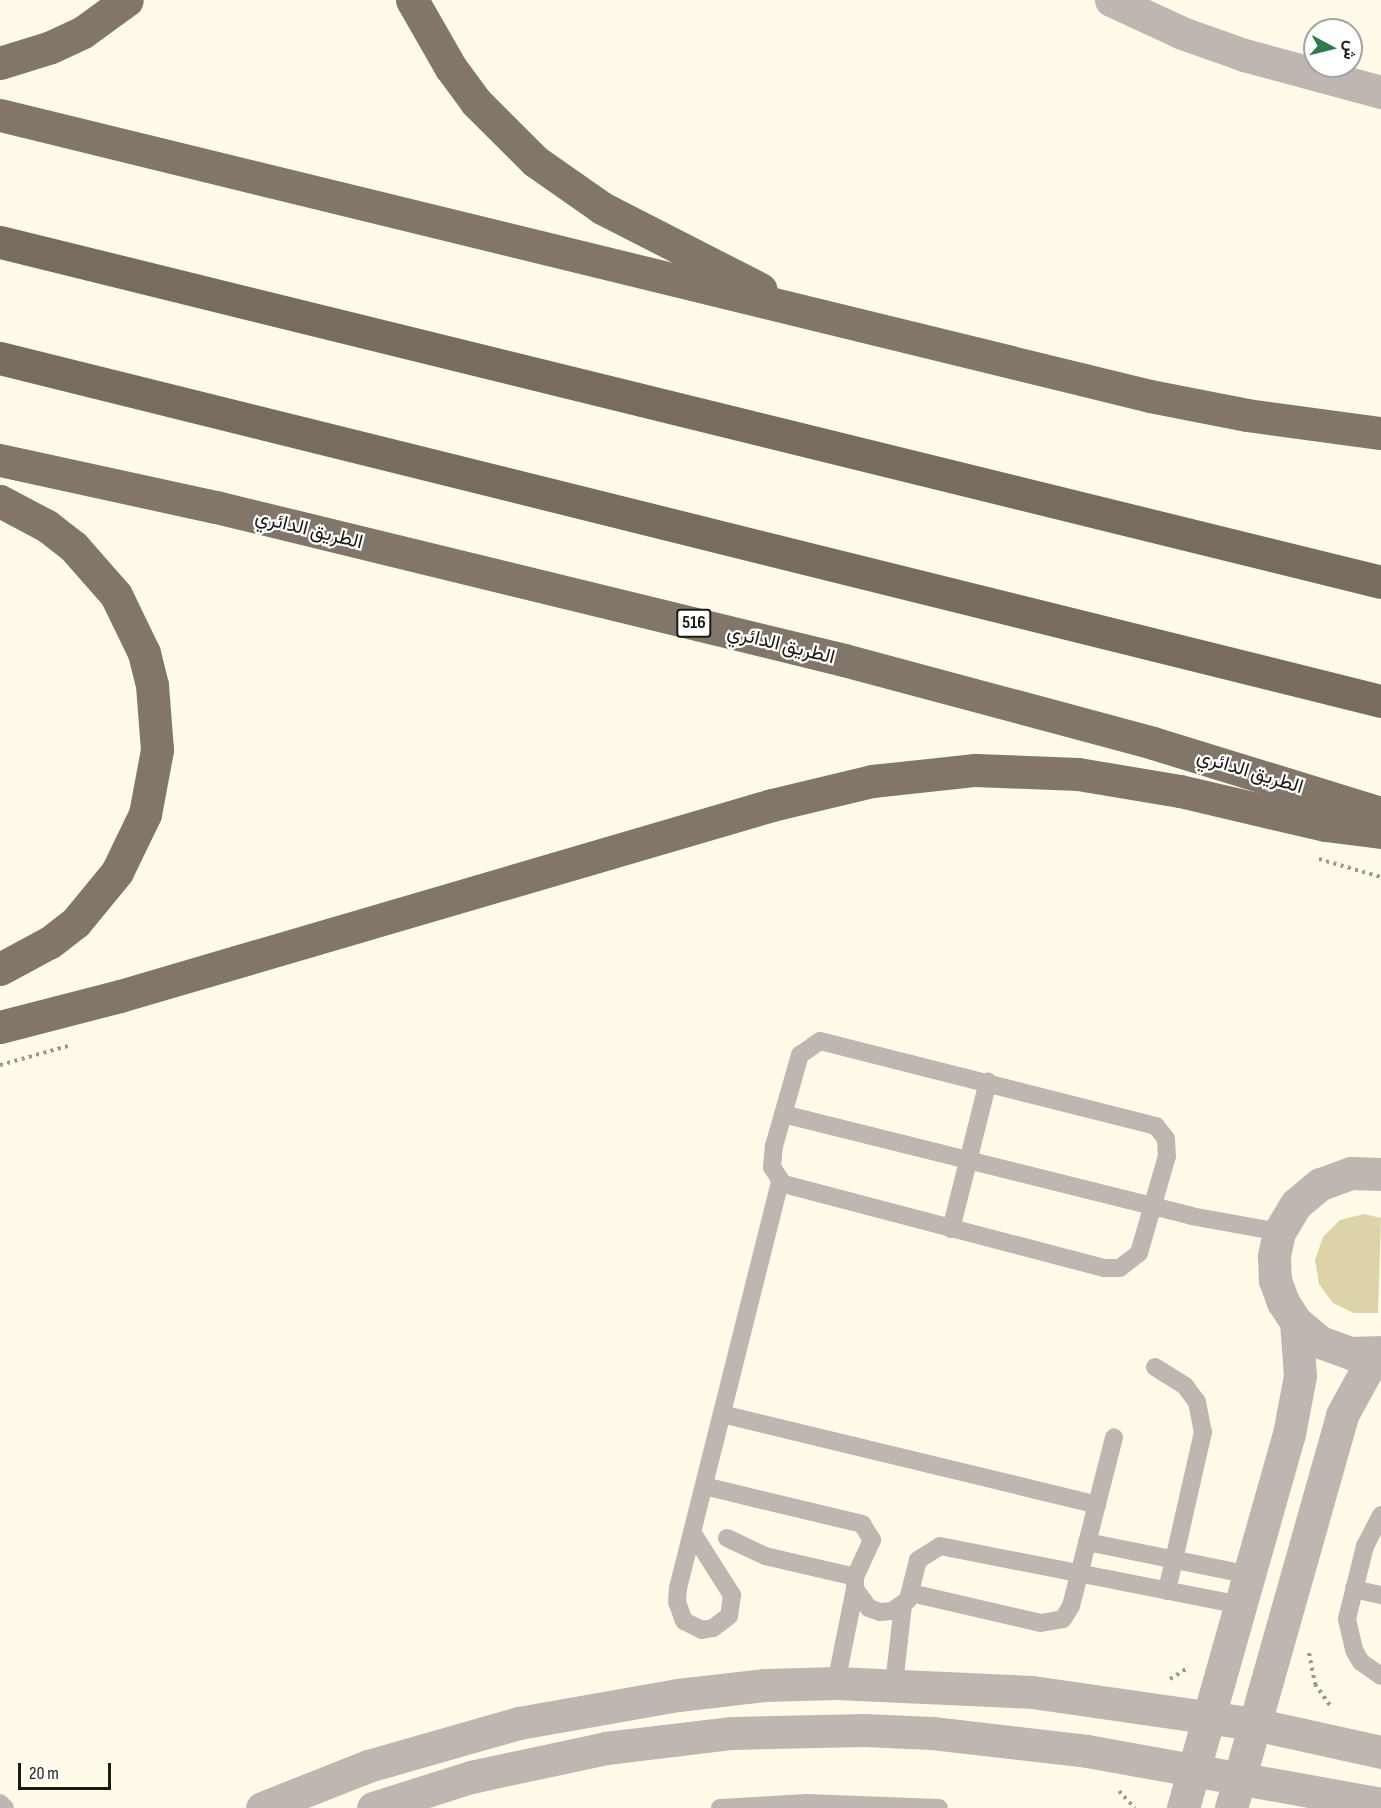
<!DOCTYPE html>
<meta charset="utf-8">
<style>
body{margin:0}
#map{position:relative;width:1381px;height:1808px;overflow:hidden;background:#fffbe8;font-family:"Sofia Sans Condensed",Vazirmatn,sans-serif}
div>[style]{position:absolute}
.green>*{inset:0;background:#dcd3a9}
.path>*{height:4px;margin-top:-2px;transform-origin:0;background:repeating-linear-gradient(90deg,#9c998b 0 3px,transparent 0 7.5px)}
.service>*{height:18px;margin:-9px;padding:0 9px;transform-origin:9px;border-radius:9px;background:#beb7b1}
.minor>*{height:33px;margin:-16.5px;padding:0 16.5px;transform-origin:16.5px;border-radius:16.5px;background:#beb7b1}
.tertiary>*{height:33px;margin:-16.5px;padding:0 16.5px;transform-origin:16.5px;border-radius:16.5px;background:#beb7b1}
.trunk>*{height:33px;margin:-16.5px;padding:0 16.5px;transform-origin:16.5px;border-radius:16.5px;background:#82766a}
.motorway>*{height:33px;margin:-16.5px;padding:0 16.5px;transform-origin:16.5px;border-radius:16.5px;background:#786c5f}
span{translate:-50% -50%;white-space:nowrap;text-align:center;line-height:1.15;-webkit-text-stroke:4.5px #fff;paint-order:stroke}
.shield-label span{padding:2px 4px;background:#fff;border:2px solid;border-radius:4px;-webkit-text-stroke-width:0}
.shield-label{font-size:18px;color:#1b1a13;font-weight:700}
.street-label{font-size:20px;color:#1b1a13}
.north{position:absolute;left:1303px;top:18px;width:60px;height:60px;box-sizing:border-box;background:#fff;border:2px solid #a4a3a1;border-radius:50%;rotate:97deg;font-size:16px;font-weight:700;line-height:24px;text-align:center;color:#1b1a13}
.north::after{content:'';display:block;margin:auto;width:21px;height:27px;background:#2e7a48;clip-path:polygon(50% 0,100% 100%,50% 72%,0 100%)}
.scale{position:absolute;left:18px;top:1763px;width:93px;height:27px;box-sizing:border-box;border:3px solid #1b1a13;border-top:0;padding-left:8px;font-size:18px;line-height:21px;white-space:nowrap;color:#1b1a13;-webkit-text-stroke:4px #fff;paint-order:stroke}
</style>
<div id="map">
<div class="green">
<i style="clip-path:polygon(1364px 1214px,1381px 1218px,1378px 1313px,1354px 1313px,1333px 1303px,1319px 1284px,1315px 1260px,1323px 1237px,1340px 1220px)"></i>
</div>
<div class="path">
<i style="left:1319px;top:859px;width:65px;rotate:16.2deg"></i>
<i style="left:0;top:1065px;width:74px;rotate:-15.7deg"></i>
<i style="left:1309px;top:1653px;width:32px;rotate:79deg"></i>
<i style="left:1315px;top:1684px;width:29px;rotate:55deg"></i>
<i style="left:1170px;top:1679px;width:22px;rotate:-32deg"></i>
<i style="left:1119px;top:1791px;width:23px;rotate:47deg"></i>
</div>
<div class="service">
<i style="left:820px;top:1041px;width:347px;rotate:14.2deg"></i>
<i style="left:1156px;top:1126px;width:16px;rotate:52deg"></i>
<i style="left:1166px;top:1139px;width:17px;rotate:87deg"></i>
<i style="left:1167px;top:1156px;width:101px;rotate:106.1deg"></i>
<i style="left:1139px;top:1253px;width:24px;rotate:142deg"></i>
<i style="left:1120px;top:1268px;width:16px;rotate:180deg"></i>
<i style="left:1104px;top:1268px;width:332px;rotate:-165.3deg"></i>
<i style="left:783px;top:1184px;width:20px;rotate:-123deg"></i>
<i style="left:772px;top:1167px;width:21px;rotate:-85deg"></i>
<i style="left:774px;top:1146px;width:95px;rotate:-74.1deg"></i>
<i style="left:800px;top:1055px;width:24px;rotate:-35deg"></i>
<i style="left:783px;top:1114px;width:421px;rotate:14deg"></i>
<i style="left:1191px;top:1216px;width:89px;rotate:10.3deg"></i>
<i style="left:951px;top:1229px;width:152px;rotate:-75.9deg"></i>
<i style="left:1155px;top:1367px;width:36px;rotate:32deg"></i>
<i style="left:1185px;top:1386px;width:20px;rotate:53deg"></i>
<i style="left:1197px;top:1402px;width:31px;rotate:79deg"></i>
<i style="left:1203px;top:1432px;width:163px;rotate:102.8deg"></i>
<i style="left:722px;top:1414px;width:386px;rotate:13.6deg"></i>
<i style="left:704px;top:1486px;width:163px;rotate:13.5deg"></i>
<i style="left:862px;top:1524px;width:19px;rotate:58deg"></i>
<i style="left:872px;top:1540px;width:41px;rotate:114.7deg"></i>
<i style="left:855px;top:1577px;width:12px;rotate:90deg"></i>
<i style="left:855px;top:1589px;width:24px;rotate:54deg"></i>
<i style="left:869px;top:1608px;width:12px;rotate:20deg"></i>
<i style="left:880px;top:1612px;width:12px;rotate:-5deg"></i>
<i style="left:892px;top:1611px;width:19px;rotate:-35deg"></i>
<i style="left:908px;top:1600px;width:41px;rotate:-76deg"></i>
<i style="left:918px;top:1560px;width:26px;rotate:-32deg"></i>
<i style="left:940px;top:1546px;width:307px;rotate:11.1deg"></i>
<i style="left:1381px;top:1515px;width:35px;rotate:117deg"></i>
<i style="left:1365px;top:1546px;width:75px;rotate:103.9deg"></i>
<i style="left:1347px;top:1619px;width:32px;rotate:77deg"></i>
<i style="left:1354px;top:1650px;width:14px;rotate:60deg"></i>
<i style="left:1361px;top:1662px;width:24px;rotate:35deg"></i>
<i style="left:692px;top:1532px;width:75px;rotate:57.6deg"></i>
<i style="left:732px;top:1595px;width:21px;rotate:98deg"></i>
<i style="left:729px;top:1616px;width:20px;rotate:143deg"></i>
<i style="left:713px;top:1628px;width:11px;rotate:170deg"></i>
<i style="left:702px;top:1630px;width:20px;rotate:-153deg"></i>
<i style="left:684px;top:1621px;width:20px;rotate:-110deg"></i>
<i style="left:677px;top:1602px;width:14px;rotate:-86deg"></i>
<i style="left:678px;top:1588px;width:420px;rotate:-75.9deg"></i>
<i style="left:727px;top:1538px;width:42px;rotate:25.3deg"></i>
<i style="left:765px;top:1556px;width:92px;rotate:13.1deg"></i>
<i style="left:1087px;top:1542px;width:166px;rotate:11.4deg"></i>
<i style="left:1354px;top:1589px;width:28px;rotate:13deg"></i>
<i style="left:911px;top:1593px;width:133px;rotate:13deg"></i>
<i style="left:1041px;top:1623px;width:22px;rotate:-10deg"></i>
<i style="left:1063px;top:1619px;width:15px;rotate:-58deg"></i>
<i style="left:1071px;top:1606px;width:174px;rotate:-75.7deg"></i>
<i style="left:836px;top:1683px;width:96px;rotate:-78.6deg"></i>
<i style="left:894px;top:1684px;width:80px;rotate:-83.5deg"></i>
<i style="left:0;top:1803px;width:7px;rotate:45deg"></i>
<i style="left:720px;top:1808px;width:87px;rotate:-3.3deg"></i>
<i style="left:807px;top:1803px;width:132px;rotate:2.2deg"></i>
</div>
<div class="minor">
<i style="left:1111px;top:0;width:78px;rotate:24.9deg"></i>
<i style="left:1182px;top:33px;width:66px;rotate:19.5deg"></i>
<i style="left:1244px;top:55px;width:142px;rotate:15.1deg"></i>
</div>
<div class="tertiary">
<i style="left:1381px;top:1174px;width:30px;rotate:-178deg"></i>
<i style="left:1351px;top:1173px;width:33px;rotate:160deg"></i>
<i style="left:1320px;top:1184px;width:31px;rotate:140deg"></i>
<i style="left:1296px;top:1204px;width:33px;rotate:121deg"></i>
<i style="left:1279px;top:1232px;width:25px;rotate:102deg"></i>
<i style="left:1274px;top:1256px;width:24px;rotate:88deg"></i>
<i style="left:1275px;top:1280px;width:23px;rotate:70deg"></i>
<i style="left:1283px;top:1302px;width:24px;rotate:57deg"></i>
<i style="left:1296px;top:1322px;width:31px;rotate:40deg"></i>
<i style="left:1320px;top:1342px;width:33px;rotate:20deg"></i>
<i style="left:1351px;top:1353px;width:30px;rotate:-2deg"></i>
<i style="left:262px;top:1808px;width:114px;rotate:-21.6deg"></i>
<i style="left:368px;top:1766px;width:157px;rotate:-15.9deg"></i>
<i style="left:519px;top:1723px;width:161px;rotate:-10deg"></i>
<i style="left:678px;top:1695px;width:88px;rotate:-6.6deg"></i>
<i style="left:765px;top:1685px;width:71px;rotate:-1.6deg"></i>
<i style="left:836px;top:1683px;width:196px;rotate:2.6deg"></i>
<i style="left:1032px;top:1692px;width:224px;rotate:8.2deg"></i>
<i style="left:1254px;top:1724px;width:130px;rotate:12.4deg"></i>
<i style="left:373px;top:1808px;width:103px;rotate:-17.6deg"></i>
<i style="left:471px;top:1777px;width:138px;rotate:-12.1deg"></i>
<i style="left:606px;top:1748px;width:127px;rotate:-6.8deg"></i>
<i style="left:732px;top:1733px;width:132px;rotate:-1.3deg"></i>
<i style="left:864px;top:1730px;width:68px;rotate:2.5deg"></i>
<i style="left:932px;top:1733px;width:156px;rotate:6.6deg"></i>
<i style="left:1087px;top:1751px;width:299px;rotate:10.2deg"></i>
<i style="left:1183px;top:1808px;width:389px;rotate:-74.2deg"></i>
<i style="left:1289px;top:1434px;width:59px;rotate:-79.3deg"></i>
<i style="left:1300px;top:1376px;width:54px;rotate:-94.2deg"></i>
<i style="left:1231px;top:1808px;width:408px;rotate:-74.2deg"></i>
<i style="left:1342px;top:1415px;width:50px;rotate:-61.4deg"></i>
<i style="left:1366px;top:1371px;width:23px;rotate:-49deg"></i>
</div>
<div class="trunk">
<i style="left:412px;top:0;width:78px;rotate:60.2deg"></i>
<i style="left:451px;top:68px;width:42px;rotate:53.7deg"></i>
<i style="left:476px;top:102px;width:83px;rotate:45deg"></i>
<i style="left:535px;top:161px;width:82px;rotate:35deg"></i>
<i style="left:602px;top:208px;width:178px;rotate:27.1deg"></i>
<i style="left:0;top:63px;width:53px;rotate:-17.4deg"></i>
<i style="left:51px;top:47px;width:35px;rotate:-25deg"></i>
<i style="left:83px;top:32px;width:54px;rotate:-36deg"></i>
<i style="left:0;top:115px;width:1184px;rotate:13.73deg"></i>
<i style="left:1150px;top:396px;width:99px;rotate:11.1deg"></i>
<i style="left:1247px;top:415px;width:135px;rotate:7.7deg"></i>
<i style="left:0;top:460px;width:221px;rotate:12.3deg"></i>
<i style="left:216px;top:507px;width:646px;rotate:13.69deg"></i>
<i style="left:844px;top:660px;width:320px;rotate:15deg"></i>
<i style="left:1153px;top:743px;width:239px;rotate:17.1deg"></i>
<i style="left:0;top:501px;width:53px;rotate:28deg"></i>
<i style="left:47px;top:526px;width:33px;rotate:38deg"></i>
<i style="left:73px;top:546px;width:65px;rotate:48.7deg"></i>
<i style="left:116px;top:595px;width:64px;rotate:64.2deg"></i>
<i style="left:144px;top:653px;width:33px;rotate:76deg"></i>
<i style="left:152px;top:685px;width:65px;rotate:85.6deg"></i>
<i style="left:157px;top:750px;width:65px;rotate:100.6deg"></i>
<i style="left:145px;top:814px;width:64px;rotate:115.8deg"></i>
<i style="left:117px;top:872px;width:65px;rotate:129.4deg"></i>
<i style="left:76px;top:922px;width:33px;rotate:142deg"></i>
<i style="left:50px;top:942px;width:57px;rotate:151.6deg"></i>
<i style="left:0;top:1027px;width:124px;rotate:-14.5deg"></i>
<i style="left:120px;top:996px;width:679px;rotate:-16.33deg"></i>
<i style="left:772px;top:805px;width:103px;rotate:-13.5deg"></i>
<i style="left:872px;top:781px;width:104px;rotate:-6.1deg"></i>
<i style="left:975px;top:770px;width:103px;rotate:2.2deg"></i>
<i style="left:1078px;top:774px;width:103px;rotate:9.5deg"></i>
<i style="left:1180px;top:791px;width:149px;rotate:13.2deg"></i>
<i style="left:1325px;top:825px;width:56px;rotate:7.1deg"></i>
</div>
<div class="motorway">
<i style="left:0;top:242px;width:1422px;rotate:13.83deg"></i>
<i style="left:0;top:358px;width:1423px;rotate:13.95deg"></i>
</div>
<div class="shield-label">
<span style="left:694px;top:623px">516</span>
</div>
<div class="street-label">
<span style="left:309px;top:530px;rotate:14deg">الطريق الدائري</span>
<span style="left:781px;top:645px;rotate:14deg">الطريق الدائري</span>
<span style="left:1250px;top:772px;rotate:17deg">الطريق الدائري</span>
</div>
<div class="north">ش</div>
<div class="scale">20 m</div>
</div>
